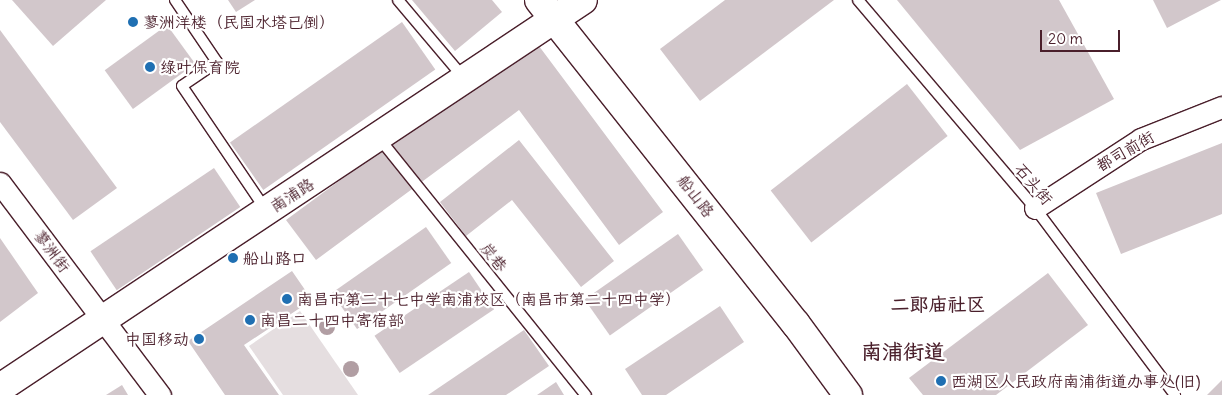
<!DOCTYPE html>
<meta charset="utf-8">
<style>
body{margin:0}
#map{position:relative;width:1222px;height:395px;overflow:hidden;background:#fff;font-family:Delius,"LXGW WenKai TC",sans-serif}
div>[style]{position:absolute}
.green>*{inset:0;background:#e5dee0}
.building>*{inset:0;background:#d2c7cb;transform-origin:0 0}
.roads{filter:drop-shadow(1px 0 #4a1f2b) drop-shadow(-1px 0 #4a1f2b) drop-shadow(0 1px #4a1f2b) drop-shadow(0 -1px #4a1f2b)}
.lane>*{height:10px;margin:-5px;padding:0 5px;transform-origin:5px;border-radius:5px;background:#fff}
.street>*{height:21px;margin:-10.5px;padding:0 10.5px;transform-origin:10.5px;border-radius:10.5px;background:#fff}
.secondary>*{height:28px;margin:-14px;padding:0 14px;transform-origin:14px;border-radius:14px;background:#fff}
.trees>*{width:16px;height:16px;margin:-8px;border-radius:50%;background:#b19ea3}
.dots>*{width:14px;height:14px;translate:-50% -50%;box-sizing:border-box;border:2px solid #fff;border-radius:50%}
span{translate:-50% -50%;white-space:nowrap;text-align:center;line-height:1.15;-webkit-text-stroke:4.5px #fff;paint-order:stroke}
.poi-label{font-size:16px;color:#4a1f2b}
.left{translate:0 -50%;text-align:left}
.right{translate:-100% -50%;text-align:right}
.street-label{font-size:16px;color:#4a1f2b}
.quarter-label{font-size:19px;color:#4a1f2b;font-weight:700}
.district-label{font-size:21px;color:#4a1f2b;font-weight:700}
.scale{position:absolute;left:1040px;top:30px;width:80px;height:22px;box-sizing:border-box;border:2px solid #4a1f2b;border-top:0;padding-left:6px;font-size:15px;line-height:18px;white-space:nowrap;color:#4a1f2b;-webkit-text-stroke:4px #fff;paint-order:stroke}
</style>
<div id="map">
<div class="green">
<i style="clip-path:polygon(300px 311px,358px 395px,283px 395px,249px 346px)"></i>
</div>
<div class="building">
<i style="clip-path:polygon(12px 0,106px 0,53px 46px)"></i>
<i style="clip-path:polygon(228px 0,255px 0,236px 12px)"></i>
<i style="clip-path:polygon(412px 0,492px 0,502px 12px,455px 51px)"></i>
<i style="clip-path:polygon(725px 0,834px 0,700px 101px,660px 49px)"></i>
<i style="clip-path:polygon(897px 0,1059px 0,1114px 99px,1020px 150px)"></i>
<i style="clip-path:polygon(1153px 0,1221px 0,1167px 28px)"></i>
<i style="left:402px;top:22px;width:58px;height:210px;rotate:55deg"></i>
<i style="left:167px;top:25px;width:48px;height:77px;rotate:54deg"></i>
<i style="clip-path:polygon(0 30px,117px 188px,73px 220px,0 122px)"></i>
<i style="clip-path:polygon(533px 38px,663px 212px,619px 245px,519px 110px,316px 260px,286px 220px)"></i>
<i style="left:907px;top:84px;width:66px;height:173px;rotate:52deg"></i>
<i style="clip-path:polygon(519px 140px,614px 261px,581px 287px,512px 200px,466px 236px,440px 202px)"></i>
<i style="clip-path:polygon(1222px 143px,1222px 214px,1121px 254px,1096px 193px)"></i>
<i style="left:214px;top:168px;width:47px;height:149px;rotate:56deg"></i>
<i style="left:426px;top:227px;width:44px;height:115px;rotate:55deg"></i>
<i style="left:678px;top:234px;width:44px;height:114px;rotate:55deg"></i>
<i style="clip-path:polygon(0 238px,38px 293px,0 322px)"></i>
<i style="clip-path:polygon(292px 271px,312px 300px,244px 345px,279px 395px,225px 395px,188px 341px)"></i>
<i style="left:469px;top:272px;width:45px;height:114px;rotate:56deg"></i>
<i style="clip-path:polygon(1048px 273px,1088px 325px,996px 395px,923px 395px,909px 378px)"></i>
<i style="clip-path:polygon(720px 306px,744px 342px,666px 395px,642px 395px,625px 369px)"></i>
<i style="clip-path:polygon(524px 330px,549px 366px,506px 395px,428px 395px)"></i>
<i style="clip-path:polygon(1222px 380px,1222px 395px,1207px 395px)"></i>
<i style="clip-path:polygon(556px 382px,564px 395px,537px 395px)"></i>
<i style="clip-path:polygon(122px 385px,128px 395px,106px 395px)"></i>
</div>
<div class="roads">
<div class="lane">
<i style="left:175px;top:0;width:75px;rotate:55.9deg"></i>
<i style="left:217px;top:62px;width:42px;rotate:145.6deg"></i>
<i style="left:182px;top:86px;width:150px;rotate:55.9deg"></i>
<i style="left:398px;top:0;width:101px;rotate:49.8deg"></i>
<i style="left:858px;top:0;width:273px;rotate:49.6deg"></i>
<i style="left:1035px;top:208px;width:234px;rotate:53.2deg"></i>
<i style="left:379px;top:138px;width:330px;rotate:51.2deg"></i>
</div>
<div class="street">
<i style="left:0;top:183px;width:266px;rotate:53deg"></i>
<i style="left:1035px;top:208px;width:126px;rotate:-33.1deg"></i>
<i style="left:1141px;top:139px;width:87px;rotate:-21.6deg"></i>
</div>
<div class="secondary">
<i style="left:539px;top:0;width:414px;rotate:51.6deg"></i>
<i style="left:796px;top:324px;width:88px;rotate:53.8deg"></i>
<i style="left:0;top:388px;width:700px;rotate:-33.64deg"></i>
</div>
</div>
<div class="trees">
<i style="left:327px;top:327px"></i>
<i style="left:351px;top:369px"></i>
</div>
<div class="dots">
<i style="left:133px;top:22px;background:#1f6fb2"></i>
<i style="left:150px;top:67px;background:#1f6fb2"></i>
<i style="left:233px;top:258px;background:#1f6fb2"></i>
<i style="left:287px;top:299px;background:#1f6fb2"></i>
<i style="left:250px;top:320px;background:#1f6fb2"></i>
<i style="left:199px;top:339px;background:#1f6fb2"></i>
<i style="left:941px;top:381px;background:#1f6fb2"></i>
</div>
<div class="poi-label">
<span class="left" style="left:143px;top:22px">蓼洲洋楼（民国水塔已倒）</span>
<span class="left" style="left:160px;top:67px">绿叶保育院</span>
<span class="left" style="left:243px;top:258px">船山路口</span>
<span class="left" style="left:297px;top:299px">南昌市第二十七中学南浦校区（南昌市第二十四中学）</span>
<span class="left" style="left:260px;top:320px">南昌二十四中寄宿部</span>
<span class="right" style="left:189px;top:339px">中国移动</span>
<span class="left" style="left:951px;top:381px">西湖区人民政府南浦街道办事处(旧)</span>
</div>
<div class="street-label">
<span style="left:1125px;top:151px;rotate:-30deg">都司前街</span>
<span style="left:1034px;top:184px;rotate:50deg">石头街</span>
<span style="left:292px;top:195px;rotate:-33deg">南浦路</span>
<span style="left:696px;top:196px;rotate:52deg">船山路</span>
<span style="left:52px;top:251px;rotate:53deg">蓼洲街</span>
<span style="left:494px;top:257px;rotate:51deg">炭巷</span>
</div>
<div class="quarter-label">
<span style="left:938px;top:305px">二郎庙社区</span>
</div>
<div class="district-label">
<span style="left:903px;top:352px">南浦街道</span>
</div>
<div class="scale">20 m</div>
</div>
